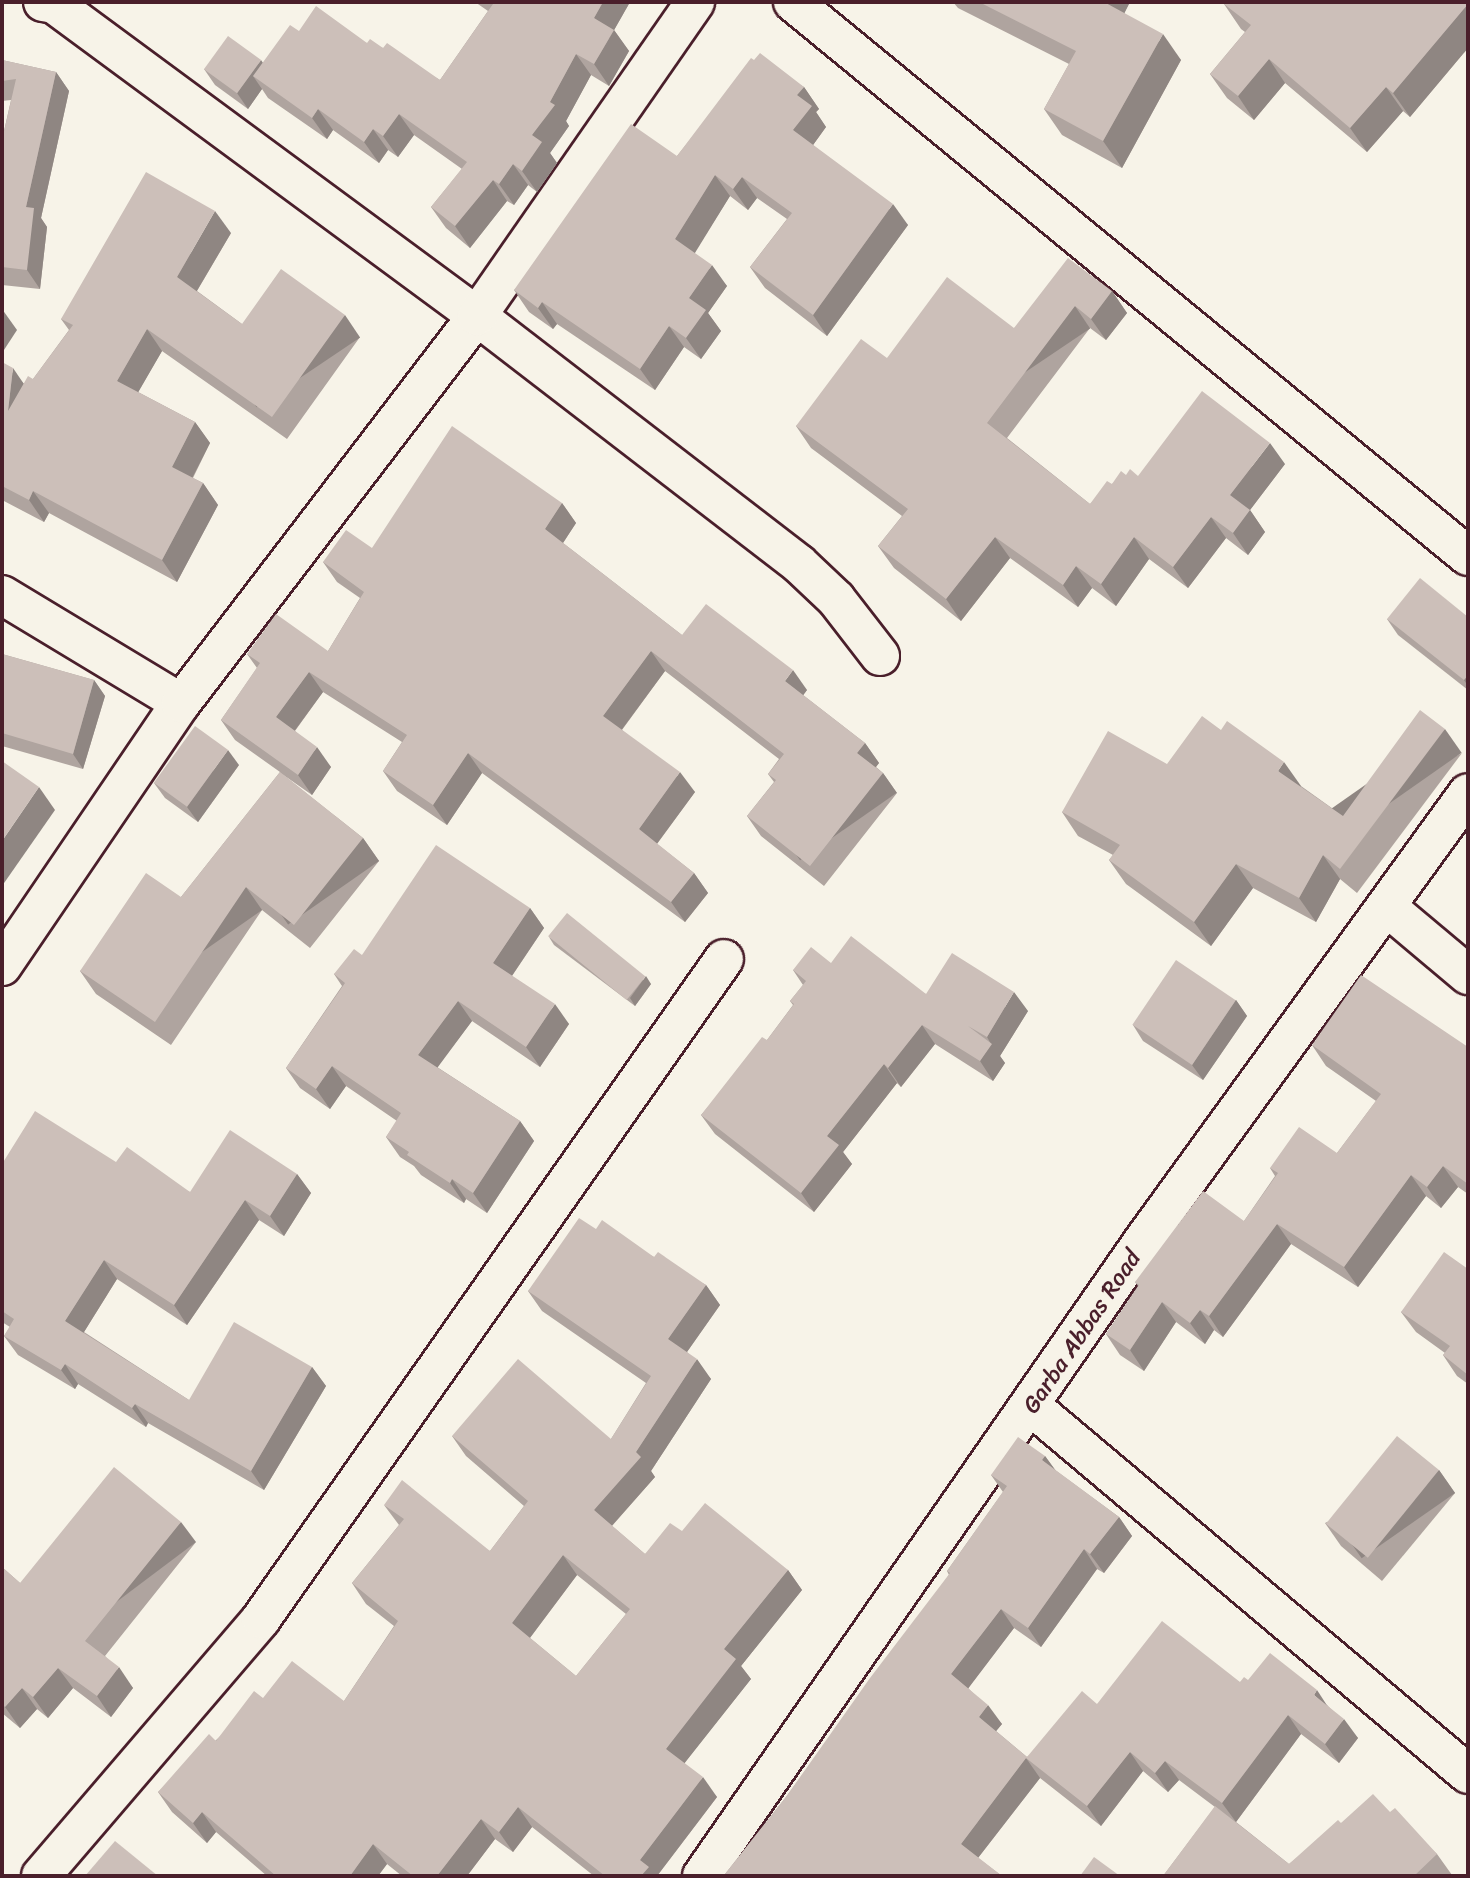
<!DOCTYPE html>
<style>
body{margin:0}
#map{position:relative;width:1470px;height:1878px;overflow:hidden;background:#f7f3e8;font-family:Sriracha,sans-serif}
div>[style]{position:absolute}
.roads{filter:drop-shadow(2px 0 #4a1f2b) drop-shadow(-2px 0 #4a1f2b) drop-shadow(0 2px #4a1f2b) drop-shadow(0 -2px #4a1f2b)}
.minor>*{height:38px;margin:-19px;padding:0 19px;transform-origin:19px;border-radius:19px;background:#f7f3e8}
.wall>*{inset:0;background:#afa49f}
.shaded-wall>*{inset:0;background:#8f8682;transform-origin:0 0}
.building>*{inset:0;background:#ccbfb9;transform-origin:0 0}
span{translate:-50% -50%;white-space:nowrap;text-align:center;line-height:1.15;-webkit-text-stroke:5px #f7f3e8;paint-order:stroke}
.street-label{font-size:24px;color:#4a1f2b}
.frame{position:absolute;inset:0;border:4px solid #4a1f2b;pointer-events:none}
</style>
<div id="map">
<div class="roads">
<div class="minor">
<i style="left:43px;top:2px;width:11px;rotate:10deg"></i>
<i style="left:54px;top:4px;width:526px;rotate:36.41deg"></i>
<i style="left:477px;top:316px;width:406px;rotate:37.6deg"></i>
<i style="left:799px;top:564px;width:51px;rotate:43.4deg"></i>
<i style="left:836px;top:599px;width:72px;rotate:52.3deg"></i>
<i style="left:793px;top:2px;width:873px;rotate:39.38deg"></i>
<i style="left:2px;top:595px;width:209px;rotate:31.1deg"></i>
<i style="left:1387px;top:907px;width:106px;rotate:40deg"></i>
<i style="left:2px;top:966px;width:318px;rotate:-55.8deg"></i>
<i style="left:181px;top:703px;width:487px;rotate:-52.6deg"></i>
<i style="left:477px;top:316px;width:382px;rotate:-55.2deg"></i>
<i style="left:1031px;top:1406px;width:571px;rotate:40.1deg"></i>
<i style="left:41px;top:1876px;width:338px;rotate:-49.4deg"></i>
<i style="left:261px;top:1619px;width:806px;rotate:-54.95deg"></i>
<i style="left:702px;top:1876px;width:773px;rotate:-55.22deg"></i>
<i style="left:1143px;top:1241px;width:553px;rotate:-54.04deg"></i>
</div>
</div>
<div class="wall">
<i style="clip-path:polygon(475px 2px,630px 2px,614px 30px,629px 51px,609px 86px,591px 75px,566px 121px,569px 126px,550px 153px,557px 163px,537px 192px,528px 185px,514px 205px,507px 201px,470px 248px,446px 228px,431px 207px,462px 169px,414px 135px,398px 157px,388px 150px,379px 163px,333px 130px,327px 139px,268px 98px,262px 89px,248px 109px,215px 85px,204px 69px,263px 63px,299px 31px,367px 43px,383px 48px,440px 80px,488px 11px)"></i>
<i style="clip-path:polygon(953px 2px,1130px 2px,1124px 13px,1181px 60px,1122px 168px,1062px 135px,1044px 109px,1069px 64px,958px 8px)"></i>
<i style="clip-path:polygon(1468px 2px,1468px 48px,1410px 117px,1403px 111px,1367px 152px,1285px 83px,1254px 120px,1227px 98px,1210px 74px,1245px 32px,1241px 29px,1224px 4px)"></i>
<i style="clip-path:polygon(2px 60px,56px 72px,69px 91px,41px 218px,47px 227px,40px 289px,2px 285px,2px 140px,11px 100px,2px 101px)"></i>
<i style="clip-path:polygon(754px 60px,804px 87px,819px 109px,816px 112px,826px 127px,813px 145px,908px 225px,827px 336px,765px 288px,750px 267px,787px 219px,757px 198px,748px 210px,730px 196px,694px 253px,727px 286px,708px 313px,721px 331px,701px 359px,684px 347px,655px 390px,557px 324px,553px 329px,529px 312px,514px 290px,677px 156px)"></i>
<i style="clip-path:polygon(231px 233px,197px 291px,242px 324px,360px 337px,287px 439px,162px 351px,138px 392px,195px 422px,210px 443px,193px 478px,203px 483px,218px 505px,177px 582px,49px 513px,44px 522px,2px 500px,2px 362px,24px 384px,33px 379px,69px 330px,61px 319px)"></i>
<i style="clip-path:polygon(1112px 291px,1127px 313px,1106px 340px,1090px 328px,1007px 438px,1090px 504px,1112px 484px,1126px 475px,1138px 476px,1285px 464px,1250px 510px,1265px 532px,1248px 555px,1226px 538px,1188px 588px,1149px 559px,1116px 606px,1092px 588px,1078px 607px,1010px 558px,961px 621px,894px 568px,878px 546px,902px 516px,811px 448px,796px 426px,887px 358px,1014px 328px)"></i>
<i style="clip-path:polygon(562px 503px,576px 523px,563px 543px,682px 635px,807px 690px,803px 695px,865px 743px,879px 763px,876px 767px,883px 773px,897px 793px,824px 886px,761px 836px,747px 816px,774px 782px,768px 774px,779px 759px,665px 671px,622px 730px,695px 792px,657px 844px,694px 873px,708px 893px,685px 922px,482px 773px,447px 825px,397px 791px,383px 771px,402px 742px,323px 692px,295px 731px,331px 767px,312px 795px,282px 774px,363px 838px,379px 861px,310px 948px,262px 910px,171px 1045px,96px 994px,80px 971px,181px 897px,280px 772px,235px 740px,221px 720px,257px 668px,247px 654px,328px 651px,360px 598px,337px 582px,323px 562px,372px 548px)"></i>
<i style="clip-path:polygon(1468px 617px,1468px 690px,1398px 635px,1387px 619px)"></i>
<i style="clip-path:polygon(2px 654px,94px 680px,105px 696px,83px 769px,2px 746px)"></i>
<i style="clip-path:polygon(1462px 753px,1357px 893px,1340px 879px,1316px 922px,1253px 888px,1211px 946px,1126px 884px,1109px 860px,1113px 855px,1078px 836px,1062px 812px,1167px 764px,1301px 786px,1343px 816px)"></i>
<i style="clip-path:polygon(239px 765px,198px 822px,165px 798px,154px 783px)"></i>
<i style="clip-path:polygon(530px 908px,544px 928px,512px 976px,569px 1024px,540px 1067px,472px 1021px,437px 1067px,520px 1121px,534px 1141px,487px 1213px,466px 1199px,464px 1203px,421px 1175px,414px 1166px,400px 1157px,386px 1137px,397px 1121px,346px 1086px,330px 1109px,300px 1088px,286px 1068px,342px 986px,334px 974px,362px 955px)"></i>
<i style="clip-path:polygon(549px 937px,651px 984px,635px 1006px,554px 945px)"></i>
<i style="clip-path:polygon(831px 963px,926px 994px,1028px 1011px,1000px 1056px,1005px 1063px,993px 1081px,935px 1044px,901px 1087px,897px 1083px,843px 1152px,852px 1164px,814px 1212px,715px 1134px,701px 1115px,767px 1040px,793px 1005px,790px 1001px,803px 985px,793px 970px)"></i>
<i style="clip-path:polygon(1236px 1000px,1247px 1016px,1203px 1080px,1143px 1041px,1133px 1025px)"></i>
<i style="clip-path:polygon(1312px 1045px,1468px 1047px,1468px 1194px,1458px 1187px,1441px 1208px,1426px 1196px,1358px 1287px,1291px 1244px,1223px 1337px,1214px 1330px,1205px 1344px,1176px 1322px,1144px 1371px,1120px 1355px,1106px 1334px,1138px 1286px,1135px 1282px,1244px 1221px,1275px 1176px,1270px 1168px,1337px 1153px,1376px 1101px,1326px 1066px)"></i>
<i style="clip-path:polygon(116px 1162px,190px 1192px,297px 1174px,311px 1193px,284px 1236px,259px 1220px,187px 1325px,117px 1279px,84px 1332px,189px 1400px,312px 1367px,326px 1386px,264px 1490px,148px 1423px,146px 1427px,78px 1384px,75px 1389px,18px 1355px,4px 1336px,10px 1327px,2px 1322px,2px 1164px)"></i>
<i style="clip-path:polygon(evenodd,596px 1229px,654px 1257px,706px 1285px,720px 1305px,687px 1352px,711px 1379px,651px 1471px,655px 1477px,612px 1526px,645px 1554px,682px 1531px,788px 1570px,802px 1590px,741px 1666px,751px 1679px,684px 1763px,717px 1797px,657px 1876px,594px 1876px,532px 1827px,513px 1852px,495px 1839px,467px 1876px,402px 1876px,387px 1864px,378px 1876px,267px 1876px,216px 1832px,207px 1843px,172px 1812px,158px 1792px,263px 1698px,344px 1701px,394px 1626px,366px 1604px,352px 1583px,399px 1525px,384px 1505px,490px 1551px,524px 1506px,466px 1456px,452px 1436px,611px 1439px,646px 1383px,542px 1311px,528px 1291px,596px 1229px,577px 1575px,626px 1614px,576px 1676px,530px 1638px,577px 1575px)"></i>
<i style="clip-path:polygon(1468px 1269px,1468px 1384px,1457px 1376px,1443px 1355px,1445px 1353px,1416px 1332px,1401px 1312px)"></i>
<i style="clip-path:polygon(1045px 1456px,1055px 1470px,1119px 1517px,1132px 1536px,1104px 1573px,1097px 1569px,1041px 1647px,1014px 1628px,968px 1688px,1002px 1724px,996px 1731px,1027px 1757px,1097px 1704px,1240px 1682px,1248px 1680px,1327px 1705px,1358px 1738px,1339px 1763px,1301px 1734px,1236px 1822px,1289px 1864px,1341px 1823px,1390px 1812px,1437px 1854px,1452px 1875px,1451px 1876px,1163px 1876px,1215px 1807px,1179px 1780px,1168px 1792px,1143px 1771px,1101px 1826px,1040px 1778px,978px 1858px,1002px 1876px,726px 1876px,725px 1874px,786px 1797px,949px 1575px,947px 1571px,1003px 1492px,991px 1475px)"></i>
<i style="clip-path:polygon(1439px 1470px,1455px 1493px,1382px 1581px,1341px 1546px,1325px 1523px)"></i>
<i style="clip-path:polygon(196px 1542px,105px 1656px,133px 1688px,111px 1717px,73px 1688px,48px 1718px,37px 1709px,20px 1728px,2px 1713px,2px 1567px,20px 1583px)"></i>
</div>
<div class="shaded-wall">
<i style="clip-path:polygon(603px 2px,630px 2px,609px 39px,594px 18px)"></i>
<i style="clip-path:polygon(1101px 2px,1130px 2px,1118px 26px)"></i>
<i style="clip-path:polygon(1468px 4px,1468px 48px,1410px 117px,1393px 93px)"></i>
<i style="clip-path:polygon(614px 30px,629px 51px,609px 86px,594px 64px)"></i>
<i style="clip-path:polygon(1163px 34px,1181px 60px,1122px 168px,1103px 141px)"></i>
<i style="clip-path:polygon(576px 54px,591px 75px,566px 121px,569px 126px,550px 153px,557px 163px,537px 192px,522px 171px,532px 135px)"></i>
<i style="clip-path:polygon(1269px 59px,1285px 83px,1254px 120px,1238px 96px)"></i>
<i style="clip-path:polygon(261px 60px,272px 76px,253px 76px,262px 89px,248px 109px,237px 93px)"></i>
<i style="clip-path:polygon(56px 72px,69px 91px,41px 218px,47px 227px,40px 289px,27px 270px,26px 207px)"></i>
<i style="clip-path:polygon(804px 87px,819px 109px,816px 112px,826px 127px,808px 152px,793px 130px,797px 95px)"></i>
<i style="clip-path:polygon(1386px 87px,1403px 111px,1367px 152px,1350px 128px)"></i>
<i style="clip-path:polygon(318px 109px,333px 130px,327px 139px,312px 118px)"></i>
<i style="clip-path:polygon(399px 114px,414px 135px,398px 157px,383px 136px)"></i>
<i style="clip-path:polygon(373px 129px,388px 150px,379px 163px,364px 142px)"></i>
<i style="clip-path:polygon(513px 164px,528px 185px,514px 205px,499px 184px)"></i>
<i style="clip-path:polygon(715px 175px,730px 196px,690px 261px,675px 239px)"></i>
<i style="clip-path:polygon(742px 177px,757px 198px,748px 210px,733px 189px)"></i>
<i style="clip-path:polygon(493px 180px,507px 201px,470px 248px,455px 226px)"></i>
<i style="clip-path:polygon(893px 204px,908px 225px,827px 336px,813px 315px)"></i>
<i style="clip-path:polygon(215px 211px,231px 233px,192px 299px,177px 277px)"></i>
<i style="clip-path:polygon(712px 265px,727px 286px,708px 313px,721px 331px,701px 359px,686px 338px,689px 298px)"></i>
<i style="clip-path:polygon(1112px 291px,1127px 313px,1106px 340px,1091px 319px)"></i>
<i style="clip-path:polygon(542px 302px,557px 324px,553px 329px,538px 308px)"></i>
<i style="left:1075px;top:306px;width:27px;height:146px;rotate:56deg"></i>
<i style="clip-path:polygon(2px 309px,17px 330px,2px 353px)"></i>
<i style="left:345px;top:315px;width:27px;height:125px;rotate:56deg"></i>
<i style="clip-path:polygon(669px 326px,684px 347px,655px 390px,640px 369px)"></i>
<i style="clip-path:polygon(147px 329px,162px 351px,132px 403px,117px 381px)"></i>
<i style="clip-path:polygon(13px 368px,28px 390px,8px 411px)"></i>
<i style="clip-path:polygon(195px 422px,210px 443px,187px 488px,172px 467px)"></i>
<i style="clip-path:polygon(1270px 443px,1285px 464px,1250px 510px,1265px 532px,1248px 555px,1233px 533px,1230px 495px)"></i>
<i style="clip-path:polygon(203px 483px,218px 505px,177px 582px,162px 560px)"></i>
<i style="clip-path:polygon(33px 491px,49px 513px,44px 522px,29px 500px)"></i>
<i style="clip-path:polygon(562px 503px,576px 523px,559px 549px,545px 529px)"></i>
<i style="clip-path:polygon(1211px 517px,1226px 538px,1188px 588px,1173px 567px)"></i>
<i style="clip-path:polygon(995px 537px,1010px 558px,961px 621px,946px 599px)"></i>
<i style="clip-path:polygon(1134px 537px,1149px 559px,1116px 606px,1101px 584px)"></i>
<i style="clip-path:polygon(1076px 566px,1092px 588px,1078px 607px,1063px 585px)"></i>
<i style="clip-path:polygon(651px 651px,665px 671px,617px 736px,603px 716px)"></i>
<i style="clip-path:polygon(793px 670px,807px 690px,799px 701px,785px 681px)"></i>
<i style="clip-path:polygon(309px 672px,323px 692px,290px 737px,276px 717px)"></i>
<i style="clip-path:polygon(1468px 675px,1468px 686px,1464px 680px)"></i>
<i style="clip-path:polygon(94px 680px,105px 696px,83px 769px,73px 754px)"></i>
<i style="left:1445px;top:729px;width:29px;height:175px;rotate:55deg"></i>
<i style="clip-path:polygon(865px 743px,879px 763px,871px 773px,857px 753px)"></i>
<i style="clip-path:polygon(317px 747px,331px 767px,312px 795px,298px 775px)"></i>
<i style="clip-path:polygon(228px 750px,239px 765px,198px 822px,187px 807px)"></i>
<i style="clip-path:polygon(468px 753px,482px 773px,447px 825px,433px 805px)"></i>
<i style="clip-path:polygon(1284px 762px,1301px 786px,1295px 795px,1278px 771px)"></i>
<i style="clip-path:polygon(680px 772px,695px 792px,653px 849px,639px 829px)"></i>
<i style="left:883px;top:773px;width:24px;height:118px;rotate:55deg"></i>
<i style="clip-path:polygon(39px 787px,55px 810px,2px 886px,2px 841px)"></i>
<i style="left:363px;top:838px;width:28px;height:111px;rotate:55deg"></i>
<i style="clip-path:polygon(1323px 855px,1340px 879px,1316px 922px,1299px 898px)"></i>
<i style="clip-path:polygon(1236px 864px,1253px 888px,1211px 946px,1194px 922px)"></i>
<i style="clip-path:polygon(694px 873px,708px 893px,685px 922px,671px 902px)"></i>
<i style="left:246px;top:887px;width:28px;height:163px;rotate:55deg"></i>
<i style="clip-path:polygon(530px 908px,544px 928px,507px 983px,493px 963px)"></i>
<i style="clip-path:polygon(646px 976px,651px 984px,635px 1006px,630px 998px)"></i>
<i style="clip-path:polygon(1014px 992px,1028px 1011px,1000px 1056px,1005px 1063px,993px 1081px,980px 1061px,991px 1044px,987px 1037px)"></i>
<i style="clip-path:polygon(1236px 1000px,1247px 1016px,1203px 1080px,1192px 1065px)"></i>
<i style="clip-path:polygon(458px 1001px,472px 1021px,432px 1075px,418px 1055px)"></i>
<i style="clip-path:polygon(555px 1004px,569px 1024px,540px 1067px,526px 1047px)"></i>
<i style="clip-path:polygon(922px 1025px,935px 1044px,901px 1087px,888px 1068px)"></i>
<i style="clip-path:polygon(884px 1064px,897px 1083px,843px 1152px,852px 1164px,814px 1212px,801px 1193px,827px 1136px)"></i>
<i style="clip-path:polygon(332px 1066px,346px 1086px,330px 1109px,316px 1089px)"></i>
<i style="clip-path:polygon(520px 1121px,534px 1141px,487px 1213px,473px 1193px)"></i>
<i style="clip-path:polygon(1443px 1166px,1458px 1187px,1441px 1208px,1427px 1187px)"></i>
<i style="clip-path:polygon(297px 1174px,311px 1193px,284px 1236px,270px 1216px)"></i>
<i style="clip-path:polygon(1411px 1175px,1426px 1196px,1358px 1287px,1344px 1267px)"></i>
<i style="clip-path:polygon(452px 1179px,466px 1199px,464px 1203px,450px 1183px)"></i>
<i style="clip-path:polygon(245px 1200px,259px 1220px,187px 1325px,174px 1305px)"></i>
<i style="clip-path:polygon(1277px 1224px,1291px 1244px,1223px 1337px,1209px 1316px)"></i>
<i style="clip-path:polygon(104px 1260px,117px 1279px,79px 1340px,65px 1321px)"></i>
<i style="clip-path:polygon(706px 1285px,720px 1305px,682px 1359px,668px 1339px)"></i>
<i style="clip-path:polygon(1162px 1302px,1176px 1322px,1144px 1371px,1130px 1350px)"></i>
<i style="clip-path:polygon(1200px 1310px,1214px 1330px,1205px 1344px,1190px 1323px)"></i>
<i style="clip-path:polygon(697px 1359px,711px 1379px,651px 1471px,655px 1477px,608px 1530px,594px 1510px,636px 1452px)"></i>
<i style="clip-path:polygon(65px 1364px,78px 1384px,75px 1389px,61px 1370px)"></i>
<i style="clip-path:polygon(312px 1367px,326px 1386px,264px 1490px,251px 1471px)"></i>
<i style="clip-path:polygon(135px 1404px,148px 1423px,146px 1427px,132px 1408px)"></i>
<i style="clip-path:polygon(1045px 1456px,1059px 1475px,1042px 1460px)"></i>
<i style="left:1439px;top:1470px;width:28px;height:114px;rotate:55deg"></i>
<i style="clip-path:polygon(1119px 1517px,1132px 1536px,1104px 1573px,1090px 1554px)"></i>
<i style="left:181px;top:1522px;width:25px;height:153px;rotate:53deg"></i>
<i style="clip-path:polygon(1084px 1549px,1097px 1569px,1041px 1647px,1028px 1628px)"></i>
<i style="clip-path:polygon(563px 1555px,577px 1575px,526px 1643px,512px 1623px)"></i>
<i style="clip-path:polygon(788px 1570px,802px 1590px,741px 1666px,751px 1679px,680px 1769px,666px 1749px,724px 1649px)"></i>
<i style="clip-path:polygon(1001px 1609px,1014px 1628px,964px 1694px,951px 1674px)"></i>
<i style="clip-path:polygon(119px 1667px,133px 1688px,111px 1717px,97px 1696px)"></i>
<i style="clip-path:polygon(58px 1668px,73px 1688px,48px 1718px,33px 1697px)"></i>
<i style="clip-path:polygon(22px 1688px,37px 1709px,20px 1728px,5px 1707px)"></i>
<i style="clip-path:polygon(1317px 1690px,1330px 1710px,1314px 1695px)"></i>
<i style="clip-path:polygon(988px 1705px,1002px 1724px,992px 1736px,979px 1717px)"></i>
<i style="clip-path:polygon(1288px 1715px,1301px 1734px,1236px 1822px,1222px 1803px)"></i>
<i style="clip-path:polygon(1344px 1719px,1358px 1738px,1339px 1763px,1325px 1744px)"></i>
<i style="clip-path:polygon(1130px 1752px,1143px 1771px,1101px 1826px,1087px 1806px)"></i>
<i style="clip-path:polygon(1026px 1758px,1040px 1778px,974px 1863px,961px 1844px)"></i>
<i style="clip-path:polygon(1165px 1761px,1179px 1780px,1168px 1792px,1155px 1773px)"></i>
<i style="clip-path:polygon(703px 1777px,717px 1797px,657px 1876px,641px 1876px,640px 1860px)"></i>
<i style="clip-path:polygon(518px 1807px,532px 1827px,513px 1852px,499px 1832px)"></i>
<i style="clip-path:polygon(202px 1812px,216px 1832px,207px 1843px,193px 1823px)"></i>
<i style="clip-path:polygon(481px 1819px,495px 1839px,467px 1876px,437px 1876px)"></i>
<i style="clip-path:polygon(373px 1844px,387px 1864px,378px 1876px,350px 1876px)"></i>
</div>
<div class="building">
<i style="clip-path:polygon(491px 2px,603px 2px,594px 18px,614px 30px,594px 64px,576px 54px,550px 102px,555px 105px,532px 135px,542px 142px,522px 171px,513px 164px,499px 184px,493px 180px,455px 226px,431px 207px,467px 162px,399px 114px,383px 136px,373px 129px,364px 142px,318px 109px,312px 118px,253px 76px,290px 25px,299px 31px,316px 6px,367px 43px,370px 39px,383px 48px,387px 43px,440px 80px,493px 4px)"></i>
<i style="clip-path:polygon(979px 2px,1104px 2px,1163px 34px,1103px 141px,1044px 109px,1076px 51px)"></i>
<i style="clip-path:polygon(1226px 2px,1468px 2px,1468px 4px,1393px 93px,1386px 87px,1350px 128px,1269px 59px,1238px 96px,1210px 74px,1251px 25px,1224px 4px)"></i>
<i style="left:228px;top:36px;width:41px;height:41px;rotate:36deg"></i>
<i style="clip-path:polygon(760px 53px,804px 87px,797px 95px,812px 106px,793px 130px,893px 204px,813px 315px,750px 267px,792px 213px,742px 177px,733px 189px,715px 175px,675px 239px,712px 265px,689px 298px,706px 310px,686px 338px,669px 326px,640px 369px,542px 302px,538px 308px,514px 290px,631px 124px,677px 156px,751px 58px,754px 60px)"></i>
<i style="clip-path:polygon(2px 60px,56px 72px,26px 207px,34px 208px,27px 270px,2px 267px,2px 140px,16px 79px,2px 81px)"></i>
<i style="clip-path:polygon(146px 172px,215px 211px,177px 277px,242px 324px,281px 269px,345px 315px,272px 417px,147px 329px,117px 381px,195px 422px,172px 467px,203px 483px,162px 560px,33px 491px,29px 500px,2px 486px,2px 362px,13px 368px,8px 411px,28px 376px,33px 379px,73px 325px,61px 319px)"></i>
<i style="clip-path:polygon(1068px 258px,1112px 291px,1091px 319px,1075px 306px,987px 423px,1090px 504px,1107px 481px,1112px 484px,1121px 471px,1126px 475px,1130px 469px,1138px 476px,1202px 391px,1270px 443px,1230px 495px,1250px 510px,1233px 533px,1211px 517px,1173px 567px,1134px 537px,1101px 584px,1076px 566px,1063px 585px,995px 537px,946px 599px,878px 546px,908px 509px,796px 426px,861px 339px,887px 358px,947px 277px,1014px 328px)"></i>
<i style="clip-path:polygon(452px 426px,562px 503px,545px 529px,682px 635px,706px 604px,793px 670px,785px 681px,865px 743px,857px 753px,883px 773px,810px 866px,747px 816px,776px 780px,768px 774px,784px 754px,651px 651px,603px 716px,680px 772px,639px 829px,694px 873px,671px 902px,468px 753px,433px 805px,383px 771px,407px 735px,309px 672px,276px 717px,317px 747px,298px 775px,221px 720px,260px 663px,247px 654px,276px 614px,328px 651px,364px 592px,323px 562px,346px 530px,372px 548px)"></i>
<i style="clip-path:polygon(1420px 578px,1468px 617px,1468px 675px,1464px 680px,1387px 619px)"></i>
<i style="clip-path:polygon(2px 654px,94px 680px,73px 754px,2px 733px)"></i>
<i style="clip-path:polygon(1420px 710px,1445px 729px,1340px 869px,1323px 855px,1299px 898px,1236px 864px,1194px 922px,1109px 860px,1120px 845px,1062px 812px,1108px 731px,1167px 764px,1202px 716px,1221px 730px,1227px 721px,1284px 762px,1278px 771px,1343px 816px)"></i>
<i style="left:195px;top:726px;width:41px;height:70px;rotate:36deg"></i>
<i style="clip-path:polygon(2px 761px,39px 787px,2px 841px)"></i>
<i style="clip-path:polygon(280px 772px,363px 838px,294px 925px,246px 887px,155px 1022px,80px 971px,146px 873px,181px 897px)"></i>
<i style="clip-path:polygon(436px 845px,530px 908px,493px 963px,555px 1004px,526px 1047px,458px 1001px,418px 1055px,520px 1121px,473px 1193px,452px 1179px,450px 1183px,407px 1155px,409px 1152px,386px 1137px,401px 1113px,332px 1066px,316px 1089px,286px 1068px,345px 983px,334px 974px,354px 949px,362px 955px)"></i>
<i style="left:567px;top:913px;width:101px;height:30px;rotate:39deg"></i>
<i style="clip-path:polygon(851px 936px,926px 994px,952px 953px,1014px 992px,987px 1037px,968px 1026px,992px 1044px,980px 1061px,922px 1025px,888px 1068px,884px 1064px,827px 1136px,839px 1145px,801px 1193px,701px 1115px,762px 1037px,767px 1040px,794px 1004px,790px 1001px,806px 981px,793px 970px,811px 947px,831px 963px)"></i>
<i style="left:1176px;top:960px;width:72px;height:78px;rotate:34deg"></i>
<i style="clip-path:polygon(1361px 975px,1468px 1047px,1468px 1184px,1443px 1166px,1427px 1187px,1411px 1175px,1344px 1267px,1277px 1224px,1209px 1316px,1200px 1310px,1190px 1323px,1162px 1302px,1130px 1350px,1106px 1334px,1139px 1285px,1135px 1282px,1203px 1191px,1244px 1221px,1278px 1173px,1270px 1168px,1299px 1127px,1337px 1153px,1381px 1094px,1312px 1045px)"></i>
<i style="clip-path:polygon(35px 1111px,116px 1162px,127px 1147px,190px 1192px,230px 1130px,297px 1174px,270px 1216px,245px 1200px,174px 1305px,104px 1260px,65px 1321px,189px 1400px,234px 1322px,312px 1367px,251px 1471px,135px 1404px,132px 1408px,65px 1364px,61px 1370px,4px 1336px,14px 1319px,2px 1311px,2px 1164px)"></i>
<i style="clip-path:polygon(evenodd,579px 1218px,596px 1229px,602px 1220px,654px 1257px,658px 1252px,706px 1285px,668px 1339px,697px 1359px,636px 1452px,641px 1457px,594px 1510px,645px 1554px,670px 1523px,682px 1531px,705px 1503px,788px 1570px,724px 1649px,736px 1659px,666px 1749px,703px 1777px,640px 1860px,649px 1867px,641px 1876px,605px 1876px,518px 1807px,499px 1832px,481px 1819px,437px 1876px,413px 1876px,373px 1844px,350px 1876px,276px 1876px,202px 1812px,193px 1823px,158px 1792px,209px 1734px,216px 1741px,254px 1691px,263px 1698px,292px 1661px,344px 1701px,398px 1621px,352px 1583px,404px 1519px,384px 1505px,402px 1480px,490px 1551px,528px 1501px,452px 1436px,518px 1359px,611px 1439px,651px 1376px,528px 1291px,579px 1218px,563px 1555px,630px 1609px,576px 1676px,512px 1623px,563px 1555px)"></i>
<i style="clip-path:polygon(1444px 1252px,1468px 1269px,1468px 1375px,1443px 1355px,1450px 1346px,1401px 1312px)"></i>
<i style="left:1397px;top:1436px;width:54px;height:113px;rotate:39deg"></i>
<i style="clip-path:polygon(1018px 1437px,1045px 1456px,1042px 1460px,1119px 1517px,1090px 1554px,1084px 1549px,1028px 1628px,1001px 1609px,951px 1674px,988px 1705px,979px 1717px,1027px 1757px,1082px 1691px,1097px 1704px,1162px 1621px,1240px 1682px,1244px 1677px,1248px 1680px,1270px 1653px,1317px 1690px,1314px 1695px,1344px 1719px,1325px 1744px,1288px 1715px,1222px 1803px,1165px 1761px,1155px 1773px,1130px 1752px,1087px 1806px,1026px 1758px,961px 1844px,1002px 1876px,728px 1876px,725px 1874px,786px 1797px,870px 1678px,950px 1573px,947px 1571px,1007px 1486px,991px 1475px)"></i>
<i style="clip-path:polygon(114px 1467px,181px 1522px,85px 1641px,119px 1667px,97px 1696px,58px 1668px,33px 1697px,22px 1688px,5px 1707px,2px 1704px,2px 1567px,20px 1583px)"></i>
<i style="clip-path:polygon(1373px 1794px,1390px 1812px,1395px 1808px,1437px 1854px,1414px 1876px,1163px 1876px,1215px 1806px,1289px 1864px,1338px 1820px,1341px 1823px)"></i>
<i style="clip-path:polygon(115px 1841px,158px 1876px,85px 1876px)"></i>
<i style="clip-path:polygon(1094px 1857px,1120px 1876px,1080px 1876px)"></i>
</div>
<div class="street-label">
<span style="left:1082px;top:1332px;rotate:-56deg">Garba Abbas Road</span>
</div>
<div class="frame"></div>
</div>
